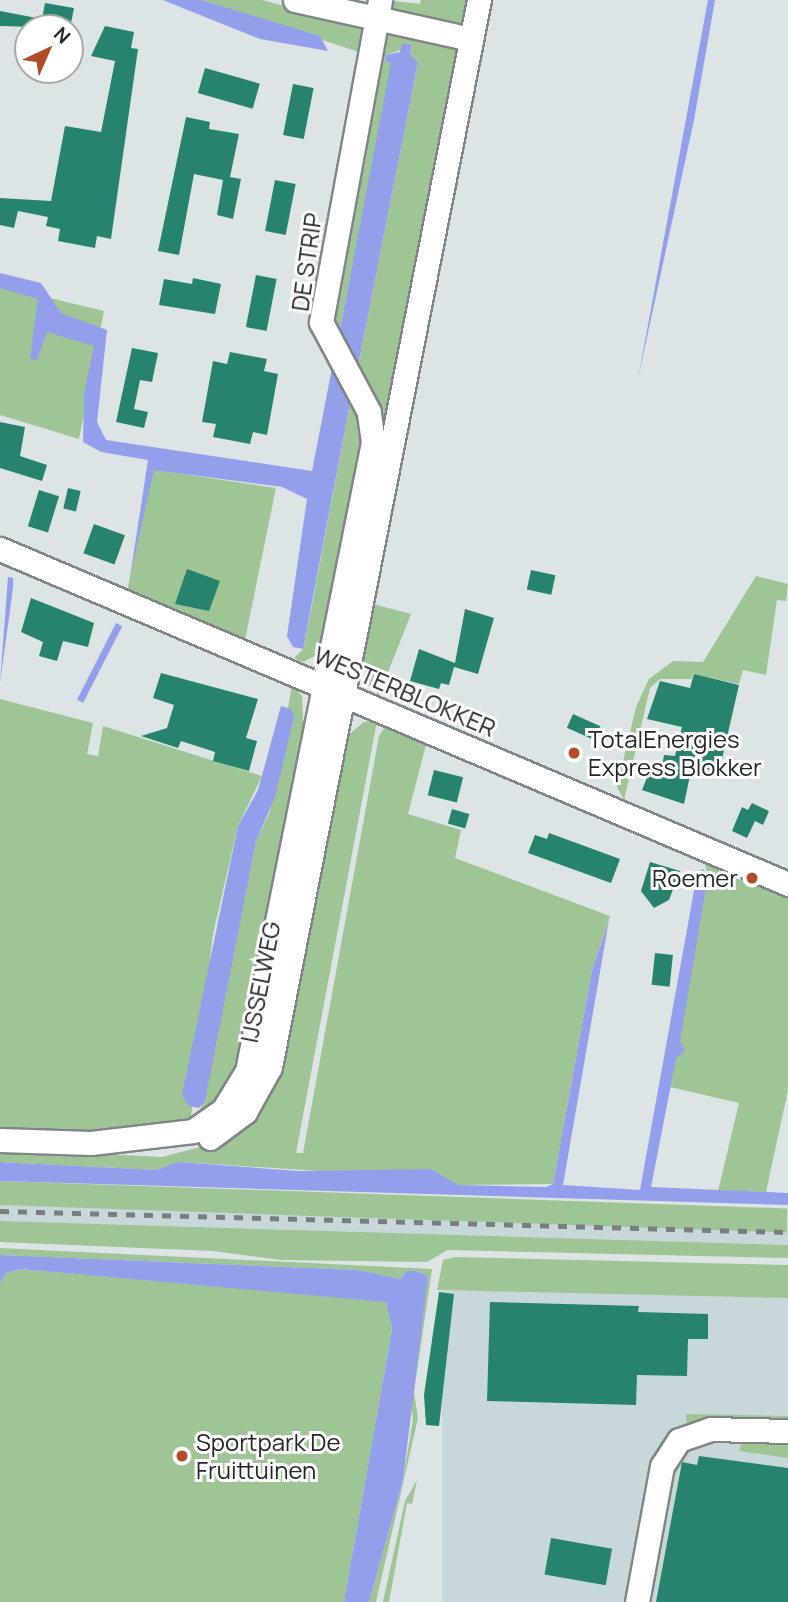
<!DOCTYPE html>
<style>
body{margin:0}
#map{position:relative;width:788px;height:1602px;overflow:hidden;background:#dde4e5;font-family:Manrope,sans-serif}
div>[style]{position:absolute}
.built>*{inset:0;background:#c8d7d9;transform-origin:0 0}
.green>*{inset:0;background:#9fc597;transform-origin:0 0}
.water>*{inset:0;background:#949fec;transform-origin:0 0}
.building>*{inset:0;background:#28836e;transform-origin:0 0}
.roads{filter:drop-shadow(2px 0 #808687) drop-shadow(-2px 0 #808687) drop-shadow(0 2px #808687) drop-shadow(0 -2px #808687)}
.minor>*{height:23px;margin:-11.5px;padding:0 11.5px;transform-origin:11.5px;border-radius:11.5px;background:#fff}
.rail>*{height:5px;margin-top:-2.5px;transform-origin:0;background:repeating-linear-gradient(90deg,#7a7e7e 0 9px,transparent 0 18px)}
.dots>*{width:19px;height:19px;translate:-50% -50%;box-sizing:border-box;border:4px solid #fff;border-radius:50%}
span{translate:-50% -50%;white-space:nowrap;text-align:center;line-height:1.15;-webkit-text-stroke:6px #fff;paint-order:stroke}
.street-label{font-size:24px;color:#252727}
.poi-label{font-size:24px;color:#252727}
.left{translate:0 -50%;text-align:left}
.right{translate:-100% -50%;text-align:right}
.north{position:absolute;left:14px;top:14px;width:70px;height:70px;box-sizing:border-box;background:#fff;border:2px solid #a8a9a9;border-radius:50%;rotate:44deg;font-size:19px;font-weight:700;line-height:28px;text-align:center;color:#252727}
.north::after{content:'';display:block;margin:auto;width:24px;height:32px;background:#b34b29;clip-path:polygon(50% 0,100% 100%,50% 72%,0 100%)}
</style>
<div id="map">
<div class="built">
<i style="clip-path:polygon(0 1205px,788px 1226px,788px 1245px,0 1221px)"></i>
<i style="left:442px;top:1291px;width:346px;height:314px"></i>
</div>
<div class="green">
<i style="clip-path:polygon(201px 0,262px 0,365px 27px,365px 54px)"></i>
<i style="clip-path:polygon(385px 0,420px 4px,421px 0,474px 0,465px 20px,454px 27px,382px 14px)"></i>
<i style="clip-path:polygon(488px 0,373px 604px,411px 614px,379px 695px,365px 682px,363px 655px,359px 654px)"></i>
<i style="clip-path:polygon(379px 28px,451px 42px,459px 54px,347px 654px,380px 443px,356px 376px,418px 62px,410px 54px,412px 46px,386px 55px,385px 61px,392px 63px,337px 345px,328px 326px)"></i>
<i style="clip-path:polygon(0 286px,104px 311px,79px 439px,0 415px)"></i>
<i style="clip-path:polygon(352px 393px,366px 425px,321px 643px,317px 655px,303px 662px,294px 658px,303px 649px,311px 610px)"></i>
<i style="clip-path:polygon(151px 469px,276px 488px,245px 640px,127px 592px)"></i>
<i style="clip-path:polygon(756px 576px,788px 584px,786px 601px,777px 600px,766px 675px,743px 670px,739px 684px,693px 674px,692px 679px,660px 679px,650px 688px,624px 800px,617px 787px,636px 707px,649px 679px,673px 661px,703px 662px)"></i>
<i style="clip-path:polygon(292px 685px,302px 696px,303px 721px,308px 722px,239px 1077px,198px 1121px,256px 841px,270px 811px)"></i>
<i style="clip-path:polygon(0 699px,93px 723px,87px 754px,98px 756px,103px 726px,262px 776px,238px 826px,213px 934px,190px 1125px,165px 1132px,0 1132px)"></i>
<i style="clip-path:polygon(377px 721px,296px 1153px,303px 1153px,379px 736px,386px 725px,427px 741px,408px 814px,461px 830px,455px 858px,610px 916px,592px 970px,553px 1184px,458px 1185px,445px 1179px,179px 1162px,156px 1170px,0 1162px,0 1149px,162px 1157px,219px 1142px,320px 870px,347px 736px,364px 722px)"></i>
<i style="clip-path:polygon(704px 860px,788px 896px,788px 1090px,766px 1192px,718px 1191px,739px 1103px,670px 1087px,708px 876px)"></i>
<i style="left:0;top:1181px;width:788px;height:24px;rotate:2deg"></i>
<i style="clip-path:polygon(0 1221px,788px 1245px,788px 1258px,448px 1250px,427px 1262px,281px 1260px,213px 1251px,0 1242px)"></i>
<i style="clip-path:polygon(0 1248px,432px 1269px,414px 1392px,418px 1418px,376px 1602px,369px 1602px,403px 1480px,413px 1419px,409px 1394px,428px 1276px,416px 1271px,406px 1271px,401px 1279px,358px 1270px,0 1255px)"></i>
<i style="clip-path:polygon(455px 1257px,788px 1265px,788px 1298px,437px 1290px,443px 1260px)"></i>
<i style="clip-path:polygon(21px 1269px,386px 1301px,392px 1329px,344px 1602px,0 1602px,0 1283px,6px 1273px)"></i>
<i style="clip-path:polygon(686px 1414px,788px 1416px,788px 1422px,687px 1424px)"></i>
<i style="clip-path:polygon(743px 1440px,788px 1441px,788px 1458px,739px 1451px)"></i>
<i style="clip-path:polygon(417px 1480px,412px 1504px,407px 1503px,389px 1602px,383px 1602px,405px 1501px)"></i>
</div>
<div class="water">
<i style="clip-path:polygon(163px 0,201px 0,320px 36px,328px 51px,260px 39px)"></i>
<i style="clip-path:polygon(708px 0,715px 0,694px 120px,638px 379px)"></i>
<i style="clip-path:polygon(402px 43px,412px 45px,410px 54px,418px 62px,356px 376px,337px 345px,391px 63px,385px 61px,386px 55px,400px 52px)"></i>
<i style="clip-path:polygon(0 273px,41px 283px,61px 313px,107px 330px,97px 422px,106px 440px,312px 471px,333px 363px,352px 393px,303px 649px,293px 647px,287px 636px,307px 499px,282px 487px,154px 470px,130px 577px,148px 460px,101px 452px,83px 442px,84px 393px,94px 346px,47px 332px,37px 360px,30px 359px,38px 299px,0 288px)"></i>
<i style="clip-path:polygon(8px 577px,13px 578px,13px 588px,0 683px)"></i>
<i style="left:116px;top:623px;width:7px;height:86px;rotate:27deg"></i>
<i style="clip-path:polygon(281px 706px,291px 709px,294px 717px,275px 797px,256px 841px,205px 1101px,199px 1108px,189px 1106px,182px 1095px,238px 826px,258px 790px)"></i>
<i style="clip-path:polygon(703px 869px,708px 876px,680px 1041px,685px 1050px,676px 1059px,651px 1187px,788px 1193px,788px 1205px,0 1181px,0 1162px,156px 1170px,178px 1162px,299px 1171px,431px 1169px,458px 1185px,546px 1187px,553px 1184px,592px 970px,609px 920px,563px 1185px,640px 1190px,697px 874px)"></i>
<i style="clip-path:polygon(0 1255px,358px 1270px,401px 1279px,406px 1271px,416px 1271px,428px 1276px,403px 1480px,369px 1602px,344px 1602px,392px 1329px,386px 1302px,21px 1269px,6px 1273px,0 1283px)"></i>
</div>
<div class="building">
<i style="clip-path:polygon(45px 3px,74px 8px,70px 28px,0 26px,0 11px,42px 19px)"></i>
<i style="clip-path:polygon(105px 26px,134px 32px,131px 48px,138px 49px,111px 239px,97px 236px,95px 248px,58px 241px,60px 229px,46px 226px,48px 217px,18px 211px,14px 228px,0 225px,0 198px,51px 201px,65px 126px,101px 132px,115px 61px,91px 56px)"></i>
<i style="left:205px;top:68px;width:57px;height:26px;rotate:16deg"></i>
<i style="left:293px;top:84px;width:21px;height:52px;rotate:11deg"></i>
<i style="clip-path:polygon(186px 117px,210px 122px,209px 129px,239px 134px,230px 177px,241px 179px,233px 219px,217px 215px,223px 180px,194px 174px,179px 255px,158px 251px)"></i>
<i style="left:275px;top:180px;width:21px;height:52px;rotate:11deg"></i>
<i style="left:256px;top:275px;width:21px;height:53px;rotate:11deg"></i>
<i style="clip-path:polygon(193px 278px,221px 284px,215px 314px,159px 305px,164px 279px,192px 284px)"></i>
<i style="clip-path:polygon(132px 348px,158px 353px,152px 382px,140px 380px,134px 409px,148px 412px,144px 428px,116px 422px)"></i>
<i style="clip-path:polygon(230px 352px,267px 359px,264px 371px,278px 374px,267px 435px,253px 432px,250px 444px,213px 437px,216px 424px,202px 422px,213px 361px,227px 364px)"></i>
<i style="clip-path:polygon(0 422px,25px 427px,20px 456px,47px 465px,42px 481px,0 468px)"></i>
<i style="left:68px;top:488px;width:13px;height:21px;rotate:13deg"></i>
<i style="left:39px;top:490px;width:21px;height:38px;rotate:17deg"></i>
<i style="left:94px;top:524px;width:33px;height:31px;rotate:20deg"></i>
<i style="clip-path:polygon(187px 569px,220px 581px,209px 611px,175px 604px)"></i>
<i style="left:531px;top:570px;width:25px;height:20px;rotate:12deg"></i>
<i style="clip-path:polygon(31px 598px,94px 623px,88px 647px,63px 641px,57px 661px,39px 656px,43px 642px,21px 632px)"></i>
<i style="clip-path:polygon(465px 609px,494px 618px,478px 674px,454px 667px,449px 685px,441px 683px,439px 689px,410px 681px,419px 649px,455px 663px)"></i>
<i style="clip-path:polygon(161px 673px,258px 699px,246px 738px,257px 741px,249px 771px,213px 761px,215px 752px,181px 741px,178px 748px,141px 736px,167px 728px,174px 705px,153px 698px)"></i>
<i style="clip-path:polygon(694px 674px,739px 685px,719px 772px,692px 766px,684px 804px,642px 790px,650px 770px,661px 773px,664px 755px,675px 756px,682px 727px,647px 719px,660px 681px,690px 688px)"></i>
<i style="left:573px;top:714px;width:30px;height:15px;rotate:24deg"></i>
<i style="left:434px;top:770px;width:30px;height:26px;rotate:14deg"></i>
<i style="clip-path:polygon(752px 803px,769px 811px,763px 825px,755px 821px,747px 838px,732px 831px,742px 807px,748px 810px)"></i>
<i style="left:452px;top:809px;width:18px;height:15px;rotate:16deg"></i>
<i style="clip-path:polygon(549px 833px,620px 859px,611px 883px,528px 853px,535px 835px,547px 839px)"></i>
<i style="clip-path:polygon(650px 862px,680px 871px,669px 900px,654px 908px,641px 891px)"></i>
<i style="left:655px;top:953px;width:18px;height:32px;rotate:6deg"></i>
<i style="clip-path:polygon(439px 1292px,454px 1294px,439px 1426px,426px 1425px,424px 1395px)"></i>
<i style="clip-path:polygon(490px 1302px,639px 1306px,638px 1312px,708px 1314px,708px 1339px,688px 1339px,687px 1376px,637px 1375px,636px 1405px,487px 1401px)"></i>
<i style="clip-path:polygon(699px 1456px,788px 1468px,788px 1602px,656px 1602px,682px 1462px,697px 1465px)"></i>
<i style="left:551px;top:1538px;width:62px;height:37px;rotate:10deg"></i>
</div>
<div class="roads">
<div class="minor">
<i style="left:295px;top:0;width:180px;rotate:12.5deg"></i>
<i style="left:0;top:549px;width:856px;rotate:23.03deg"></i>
<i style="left:210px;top:1138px;width:44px;rotate:-36.6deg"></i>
<i style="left:245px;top:1112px;width:51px;rotate:-60.9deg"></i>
<i style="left:270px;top:1067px;width:1087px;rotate:-78.92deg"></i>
<i style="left:0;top:1140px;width:91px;rotate:1.9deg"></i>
<i style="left:91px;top:1143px;width:103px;rotate:-6.7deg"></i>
<i style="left:193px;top:1131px;width:37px;rotate:-35deg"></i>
<i style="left:223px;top:1110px;width:46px;rotate:-58.4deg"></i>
<i style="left:247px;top:1071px;width:641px;rotate:-78.67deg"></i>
<i style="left:373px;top:442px;width:30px;rotate:-98deg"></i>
<i style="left:369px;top:412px;width:102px;rotate:-118.1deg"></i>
<i style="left:321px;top:322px;width:327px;rotate:-79.6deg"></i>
<i style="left:637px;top:1602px;width:138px;rotate:-79.6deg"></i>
<i style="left:662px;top:1466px;width:31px;rotate:-57deg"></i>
<i style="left:679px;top:1440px;width:34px;rotate:-19deg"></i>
<i style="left:711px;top:1429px;width:77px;rotate:1.5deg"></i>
</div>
</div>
<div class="rail">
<i style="left:0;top:1211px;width:788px;rotate:1.53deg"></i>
</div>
<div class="dots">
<i style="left:574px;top:753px;background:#b34b29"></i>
<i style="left:752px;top:878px;background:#b34b29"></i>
<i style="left:182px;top:1456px;background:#b34b29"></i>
</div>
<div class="street-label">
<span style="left:306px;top:262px;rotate:-82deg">DE STRIP</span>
<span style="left:405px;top:691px;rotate:23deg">WESTERBLOKKER</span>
<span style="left:260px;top:982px;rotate:-79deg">IJSSELWEG</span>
</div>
<div class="poi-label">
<span class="left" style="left:588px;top:753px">TotalEnergies<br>Express Blokker</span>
<span class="right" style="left:738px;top:878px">Roemer</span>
<span class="left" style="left:196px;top:1456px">Sportpark De<br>Fruittuinen</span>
</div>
<div class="north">N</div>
</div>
